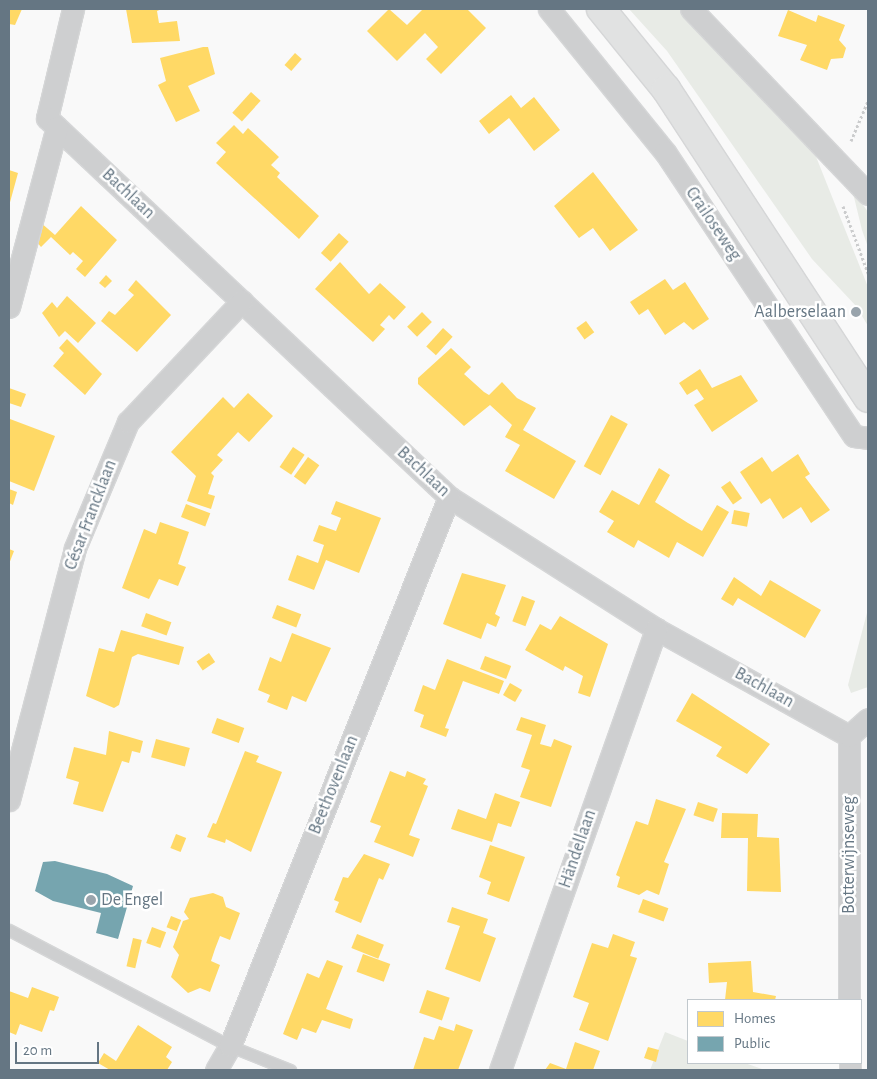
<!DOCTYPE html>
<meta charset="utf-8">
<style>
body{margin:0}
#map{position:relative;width:877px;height:1079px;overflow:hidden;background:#f9f9f9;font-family:"Alegreya Sans",sans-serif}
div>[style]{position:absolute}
.green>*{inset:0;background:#e8ebe6}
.homes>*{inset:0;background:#ffd966;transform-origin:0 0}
.public>*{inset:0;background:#76a5af}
.path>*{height:3px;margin-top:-1.5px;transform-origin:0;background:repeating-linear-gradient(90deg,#cbcccd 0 2.5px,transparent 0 5px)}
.roads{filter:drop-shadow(1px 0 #d5d6d7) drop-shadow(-1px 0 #d5d6d7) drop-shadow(0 1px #d5d6d7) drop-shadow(0 -1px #d5d6d7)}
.lane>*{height:11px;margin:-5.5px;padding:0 5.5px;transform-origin:5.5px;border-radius:5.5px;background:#cecfd0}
.street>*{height:21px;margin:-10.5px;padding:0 10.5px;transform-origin:10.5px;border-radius:10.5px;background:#cecfd0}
.secondary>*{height:28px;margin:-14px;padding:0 14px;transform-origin:14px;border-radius:14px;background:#e1e2e2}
.dots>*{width:14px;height:14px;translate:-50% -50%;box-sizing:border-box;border:2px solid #fff;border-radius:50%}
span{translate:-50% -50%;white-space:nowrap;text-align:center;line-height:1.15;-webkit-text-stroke:5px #fff;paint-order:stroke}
.street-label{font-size:18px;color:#657683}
.poi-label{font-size:18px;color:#657683}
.right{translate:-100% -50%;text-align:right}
.left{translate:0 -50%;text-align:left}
.frame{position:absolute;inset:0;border:10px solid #657683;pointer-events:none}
.legend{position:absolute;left:687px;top:999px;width:175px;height:65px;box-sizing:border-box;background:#fff;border:1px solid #c1c8cd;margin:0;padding:6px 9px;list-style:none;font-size:15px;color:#657683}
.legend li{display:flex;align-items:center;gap:10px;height:25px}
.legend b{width:25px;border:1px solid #c1c8cd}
.scale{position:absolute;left:15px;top:1042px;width:84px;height:22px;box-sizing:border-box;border:2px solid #657683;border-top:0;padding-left:6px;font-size:15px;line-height:18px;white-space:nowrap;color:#657683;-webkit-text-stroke:4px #fff;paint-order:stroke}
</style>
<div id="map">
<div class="green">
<i style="clip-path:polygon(629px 9px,680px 9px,807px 134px,868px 287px,868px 326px,856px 306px,812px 259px,667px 51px)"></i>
<i style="clip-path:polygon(852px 189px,868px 212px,868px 247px,862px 230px)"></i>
<i style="clip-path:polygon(868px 609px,868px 687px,851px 693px,848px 685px)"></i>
<i style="clip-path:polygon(665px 1032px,688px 1041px,688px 1063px,745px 1063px,765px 1070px,650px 1070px)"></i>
</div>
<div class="homes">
<i style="clip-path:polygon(9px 9px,22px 9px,15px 25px,9px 24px)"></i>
<i style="clip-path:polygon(126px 9px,162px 9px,157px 11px,159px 23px,177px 21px,180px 41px,132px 43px)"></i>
<i style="clip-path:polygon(389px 9px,407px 25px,423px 9px,467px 9px,486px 28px,441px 74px,426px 59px,438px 47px,425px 33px,397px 61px,367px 31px)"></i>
<i style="clip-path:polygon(788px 10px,816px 22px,818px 15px,845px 25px,839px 40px,846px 48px,843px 58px,831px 59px,827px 70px,800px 60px,807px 45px,778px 36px)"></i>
<i style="clip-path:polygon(203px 47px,208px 47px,215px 74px,188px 86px,200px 111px,176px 122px,158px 85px,166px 81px,160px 58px)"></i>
<i style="left:295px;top:53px;width:9px;height:16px;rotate:41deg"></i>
<i style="left:251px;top:92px;width:13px;height:28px;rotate:42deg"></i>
<i style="clip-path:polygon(511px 95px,521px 108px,534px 97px,560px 130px,534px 151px,509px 118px,489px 134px,479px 121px)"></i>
<i style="clip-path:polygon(234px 125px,243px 134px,248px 128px,279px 157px,271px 165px,280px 173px,277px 177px,319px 216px,299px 239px,216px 163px,226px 152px,216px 143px)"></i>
<i style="clip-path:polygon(9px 170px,18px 173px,9px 206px)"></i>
<i style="clip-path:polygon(593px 172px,638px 230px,610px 251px,593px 228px,579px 238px,554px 206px)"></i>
<i style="clip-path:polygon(81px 206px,117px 240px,85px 277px,76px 269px,83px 261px,73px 252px,70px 255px,51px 237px,41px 247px,36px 241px,40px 222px,55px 235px)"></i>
<i style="left:339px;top:233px;width:13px;height:27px;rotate:42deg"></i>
<i style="clip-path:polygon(340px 262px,369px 294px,380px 283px,406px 307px,394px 320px,389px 315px,380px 325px,385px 329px,373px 342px,315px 289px)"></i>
<i style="clip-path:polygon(106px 275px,112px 281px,105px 288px,99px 283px)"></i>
<i style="clip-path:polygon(665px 279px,673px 290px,685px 282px,709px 319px,693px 330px,684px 322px,665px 335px,648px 309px,639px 315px,630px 302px)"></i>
<i style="clip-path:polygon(136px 280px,171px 315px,137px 352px,101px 321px,109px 311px,115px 315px,134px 295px,128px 290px)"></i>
<i style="clip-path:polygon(67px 296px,96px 323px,78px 343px,65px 331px,59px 337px,42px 313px,52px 302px,57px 308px)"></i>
<i style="left:422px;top:312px;width:14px;height:21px;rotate:45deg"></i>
<i style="left:586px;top:321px;width:14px;height:12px;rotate:54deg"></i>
<i style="left:443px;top:328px;width:13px;height:25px;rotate:42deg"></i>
<i style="clip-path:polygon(67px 339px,102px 374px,85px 395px,53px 366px,64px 353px,59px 348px)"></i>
<i style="clip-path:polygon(451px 348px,471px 367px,464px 374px,484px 392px,489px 395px,502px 382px,517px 398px,536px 408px,523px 430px,576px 461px,554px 499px,505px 471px,520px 445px,505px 437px,512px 425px,490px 405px,464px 426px,418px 384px,418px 378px)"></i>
<i style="clip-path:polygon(700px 369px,712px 388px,741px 375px,758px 401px,712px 432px,694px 405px,704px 399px,697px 389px,687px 395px,679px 383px)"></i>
<i style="clip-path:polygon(9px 388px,26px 394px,21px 407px,9px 403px)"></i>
<i style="clip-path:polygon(248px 393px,273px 416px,249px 442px,238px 432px,217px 455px,223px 460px,211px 473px,214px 476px,208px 494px,215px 496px,211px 509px,187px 501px,196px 476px,171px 452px,223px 397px,234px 408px)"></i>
<i style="left:611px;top:415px;width:19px;height:58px;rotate:28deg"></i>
<i style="clip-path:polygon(10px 419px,55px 436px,34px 491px,9px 481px)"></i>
<i style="left:293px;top:447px;width:14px;height:24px;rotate:34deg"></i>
<i style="clip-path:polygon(798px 454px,810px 474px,805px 477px,830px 510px,811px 523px,801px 507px,783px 519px,770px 498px,761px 504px,740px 472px,762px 457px,772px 472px)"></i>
<i style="left:308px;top:457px;width:14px;height:24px;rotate:36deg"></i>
<i style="clip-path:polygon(659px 468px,670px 475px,655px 502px,688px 523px,702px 531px,717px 505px,729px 512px,703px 557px,677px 542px,669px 558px,638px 540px,634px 548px,607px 532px,614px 521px,599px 512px,612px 490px,639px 505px)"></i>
<i style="left:730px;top:481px;width:21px;height:11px;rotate:55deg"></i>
<i style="clip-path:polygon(9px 489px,17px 492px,13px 505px,9px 503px)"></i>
<i style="clip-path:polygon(336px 501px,381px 518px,359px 573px,326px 560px,314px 590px,288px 580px,297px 555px,318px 563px,324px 545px,313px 541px,319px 525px,336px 531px,341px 518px,331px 514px)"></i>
<i style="left:186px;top:504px;width:26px;height:14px;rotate:21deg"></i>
<i style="left:734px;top:510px;width:16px;height:14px;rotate:11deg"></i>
<i style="clip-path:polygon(160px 522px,189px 532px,178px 564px,186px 567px,178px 586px,159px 579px,149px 599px,122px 588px,144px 529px,156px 534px)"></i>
<i style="clip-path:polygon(9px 549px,14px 551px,9px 564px)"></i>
<i style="clip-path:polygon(462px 573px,506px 585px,495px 614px,500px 617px,496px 627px,487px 623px,481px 639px,443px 624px)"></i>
<i style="clip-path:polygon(734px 577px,761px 596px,770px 580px,821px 610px,805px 638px,738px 598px,733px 606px,721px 599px)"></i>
<i style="left:522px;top:596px;width:14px;height:27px;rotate:21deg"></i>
<i style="left:277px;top:605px;width:26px;height:14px;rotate:21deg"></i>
<i style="left:146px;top:613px;width:27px;height:14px;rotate:20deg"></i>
<i style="clip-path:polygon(560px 616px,608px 644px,590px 697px,578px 693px,583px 676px,565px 666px,563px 671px,525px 650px,540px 624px,551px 630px)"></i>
<i style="clip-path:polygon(121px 630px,184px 647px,179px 665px,138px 654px,132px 657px,119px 705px,114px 708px,86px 696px,99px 648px,114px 652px)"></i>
<i style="clip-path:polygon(292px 633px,331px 648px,306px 702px,292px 696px,287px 710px,267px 702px,270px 695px,258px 690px,270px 657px,281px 662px)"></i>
<i style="left:209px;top:653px;width:11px;height:15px;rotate:56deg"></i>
<i style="left:485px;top:656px;width:28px;height:14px;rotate:21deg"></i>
<i style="clip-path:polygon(447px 659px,504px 681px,499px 694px,463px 681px,445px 728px,449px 729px,446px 737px,420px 727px,424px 715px,414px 711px,423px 685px,435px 690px)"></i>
<i style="left:510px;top:683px;width:14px;height:14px;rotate:30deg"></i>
<i style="clip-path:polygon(692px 693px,770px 744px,747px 774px,716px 756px,722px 747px,676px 721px)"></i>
<i style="clip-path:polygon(521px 717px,546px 725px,540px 744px,551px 747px,554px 739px,572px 746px,551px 807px,520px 797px,530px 770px,521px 767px,532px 735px,516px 730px)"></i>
<i style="left:217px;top:718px;width:29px;height:16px;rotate:20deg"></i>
<i style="clip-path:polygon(109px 731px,143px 741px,140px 753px,132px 751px,129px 763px,122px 761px,103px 812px,73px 804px,79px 782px,66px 778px,74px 747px,106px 755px)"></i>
<i style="left:156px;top:739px;width:35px;height:19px;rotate:15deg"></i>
<i style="clip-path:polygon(245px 751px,259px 756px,256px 762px,282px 772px,251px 852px,226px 839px,225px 843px,207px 837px,213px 823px,216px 824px)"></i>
<i style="clip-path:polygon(390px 771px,405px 777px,407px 771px,426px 779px,423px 784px,428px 786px,409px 835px,420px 839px,413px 857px,374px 842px,381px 826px,370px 822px)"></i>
<i style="clip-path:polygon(495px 793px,520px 802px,511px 827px,498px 823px,492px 842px,451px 829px,458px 809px,486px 819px)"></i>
<i style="clip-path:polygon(656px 799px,686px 809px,664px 862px,669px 864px,659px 895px,647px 890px,639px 895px,617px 887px,620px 877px,616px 875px,636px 821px,648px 825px)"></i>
<i style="left:698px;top:802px;width:21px;height:14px;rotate:19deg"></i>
<i style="clip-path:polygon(722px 813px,758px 814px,757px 837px,779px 838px,781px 892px,747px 891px,748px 838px,721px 838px)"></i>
<i style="left:176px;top:834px;width:11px;height:15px;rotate:22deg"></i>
<i style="clip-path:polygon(490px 845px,525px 857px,509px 902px,487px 894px,491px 882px,479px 877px)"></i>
<i style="clip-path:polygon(364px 854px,390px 864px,383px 880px,379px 878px,361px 923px,335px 912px,339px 902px,334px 900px,343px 877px,348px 878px)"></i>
<i style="clip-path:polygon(213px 893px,223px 897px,226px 907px,240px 913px,230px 940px,220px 936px,215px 949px,211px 961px,220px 965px,210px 992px,200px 988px,188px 993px,171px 977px,179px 955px,173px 947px,183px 921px,189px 919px,184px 912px,190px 898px)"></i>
<i style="left:643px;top:899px;width:27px;height:14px;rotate:20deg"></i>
<i style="clip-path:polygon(452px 907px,488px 919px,483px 933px,496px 938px,480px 982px,445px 969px,460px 926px,447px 922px)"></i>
<i style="left:171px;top:916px;width:11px;height:12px;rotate:22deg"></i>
<i style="left:152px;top:927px;width:15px;height:17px;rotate:20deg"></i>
<i style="left:357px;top:934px;width:29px;height:15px;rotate:22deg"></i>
<i style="clip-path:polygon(613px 934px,635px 942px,630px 956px,637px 958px,608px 1041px,579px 1030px,589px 1003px,573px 997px,592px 943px,608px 948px)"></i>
<i style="left:133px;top:938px;width:9px;height:29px;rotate:13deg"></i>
<i style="left:363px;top:954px;width:29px;height:19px;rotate:20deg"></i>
<i style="clip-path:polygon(327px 960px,343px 966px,326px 1009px,353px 1019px,350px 1029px,322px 1020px,316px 1033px,302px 1028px,297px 1040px,283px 1034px,307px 973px,319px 978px)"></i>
<i style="clip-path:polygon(751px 961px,753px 992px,776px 996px,775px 1000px,725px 1000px,727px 982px,709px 983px,708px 963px)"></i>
<i style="clip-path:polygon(32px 987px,59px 997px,54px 1011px,50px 1010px,42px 1032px,20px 1024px,16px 1035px,9px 1032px,9px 991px,28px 998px)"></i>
<i style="left:427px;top:990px;width:24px;height:24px;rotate:19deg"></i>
<i style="clip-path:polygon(456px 1024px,473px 1030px,458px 1070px,413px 1070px,424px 1037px,434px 1040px,439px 1026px,454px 1031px)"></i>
<i style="clip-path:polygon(138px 1025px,172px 1047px,166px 1057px,172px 1062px,167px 1070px,110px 1070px,98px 1063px,104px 1053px,116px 1061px)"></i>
<i style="clip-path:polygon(575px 1042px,600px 1051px,593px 1070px,545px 1070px,550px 1063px,566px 1069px)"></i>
<i style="clip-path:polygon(648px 1047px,659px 1050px,656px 1062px,644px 1058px)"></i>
</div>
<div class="public">
<i style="clip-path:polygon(55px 861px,107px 874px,133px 886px,118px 939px,96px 933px,101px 913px,53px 901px,35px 891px,43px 862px)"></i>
</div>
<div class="path">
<i style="left:851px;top:141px;width:43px;rotate:-67deg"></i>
<i style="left:843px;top:206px;width:72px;rotate:69.5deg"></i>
</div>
<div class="roads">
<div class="lane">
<i style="left:9px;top:930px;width:250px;rotate:27.7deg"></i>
<i style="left:230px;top:1046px;width:65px;rotate:21.8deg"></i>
</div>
<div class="street">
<i style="left:73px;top:9px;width:112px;rotate:103.4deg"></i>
<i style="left:47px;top:118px;width:552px;rotate:43.31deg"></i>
<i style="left:449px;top:497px;width:246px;rotate:32.5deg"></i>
<i style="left:656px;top:629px;width:221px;rotate:29deg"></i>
<i style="left:549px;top:9px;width:184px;rotate:51deg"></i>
<i style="left:665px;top:152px;width:341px;rotate:56.4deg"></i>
<i style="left:854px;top:436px;width:14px;rotate:8deg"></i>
<i style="left:691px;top:9px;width:256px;rotate:46.3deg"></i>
<i style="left:9px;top:307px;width:186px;rotate:-75.1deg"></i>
<i style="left:9px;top:800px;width:260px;rotate:-75.3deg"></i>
<i style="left:75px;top:548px;width:137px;rotate:-67.2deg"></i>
<i style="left:128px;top:422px;width:166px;rotate:-46.7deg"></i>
<i style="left:849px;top:1000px;width:264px;rotate:-90deg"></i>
<i style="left:849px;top:736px;width:25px;rotate:-42deg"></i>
<i style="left:850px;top:1063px;width:7px;rotate:90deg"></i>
<i style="left:216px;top:1070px;width:28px;rotate:-60deg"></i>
<i style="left:230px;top:1046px;width:591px;rotate:-68.25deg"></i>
<i style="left:500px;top:1070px;width:468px;rotate:-70.5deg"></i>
</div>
<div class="secondary">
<i style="left:601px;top:9px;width:103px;rotate:50.9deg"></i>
<i style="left:666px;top:89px;width:369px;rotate:56.8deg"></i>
</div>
</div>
<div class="dots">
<i style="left:856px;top:312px;background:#99a4ac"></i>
<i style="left:91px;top:900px;background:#99a4ac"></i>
</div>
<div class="street-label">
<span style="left:128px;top:194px;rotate:43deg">Bachlaan</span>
<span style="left:713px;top:224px;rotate:56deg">Crailoseweg</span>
<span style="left:423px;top:472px;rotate:43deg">Bachlaan</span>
<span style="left:91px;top:515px;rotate:-69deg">César Francklaan</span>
<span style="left:764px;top:688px;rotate:29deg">Bachlaan</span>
<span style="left:334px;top:785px;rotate:-68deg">Beethovenlaan</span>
<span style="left:578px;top:849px;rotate:-71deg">Händellaan</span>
<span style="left:849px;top:855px;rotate:-90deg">Botterwijnseweg</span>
</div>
<div class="poi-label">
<span class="right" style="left:846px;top:312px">Aalberselaan</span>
<span class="left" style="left:101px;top:900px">De Engel</span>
</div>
<div class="frame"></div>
<ul class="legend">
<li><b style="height:14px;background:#ffd966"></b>Homes</li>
<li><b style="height:14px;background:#76a5af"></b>Public</li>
</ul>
<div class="scale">20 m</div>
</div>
